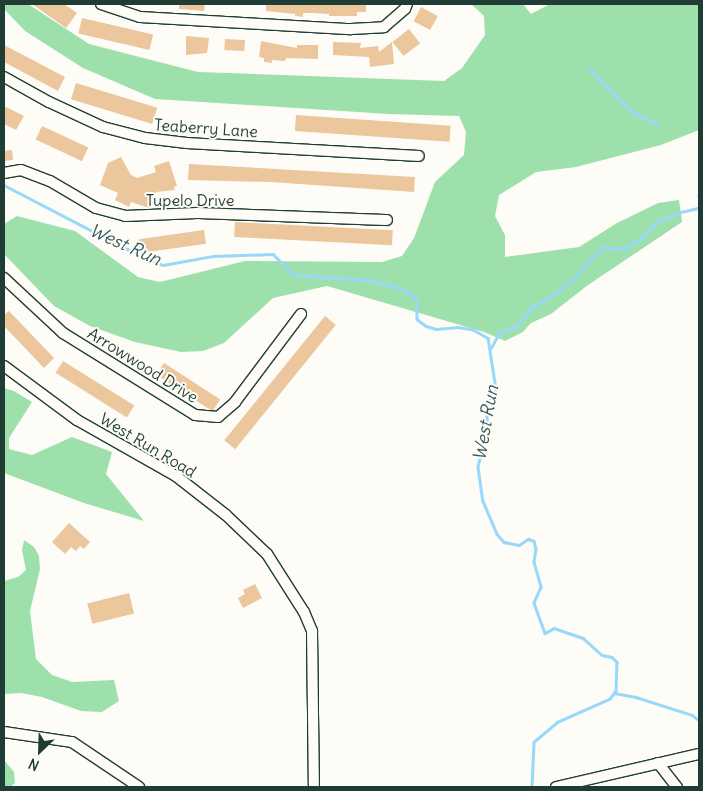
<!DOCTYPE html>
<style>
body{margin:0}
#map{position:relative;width:703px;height:791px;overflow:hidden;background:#fdfcf7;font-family:Delius,sans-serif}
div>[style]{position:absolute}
.green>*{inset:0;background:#9ee0ab}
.stream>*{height:2.5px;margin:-1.25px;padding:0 1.25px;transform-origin:1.25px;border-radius:1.25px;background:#98d8fa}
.building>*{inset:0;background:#ecc69c;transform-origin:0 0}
.roads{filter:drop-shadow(1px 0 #1f3d34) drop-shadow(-1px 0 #1f3d34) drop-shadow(0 1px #1f3d34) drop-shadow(0 -1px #1f3d34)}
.minor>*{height:10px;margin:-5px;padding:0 5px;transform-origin:5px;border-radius:5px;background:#fdfcf7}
span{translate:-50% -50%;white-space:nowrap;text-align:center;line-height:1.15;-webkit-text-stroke:4px #fdfcf7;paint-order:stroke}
.street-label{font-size:16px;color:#1f3d34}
.water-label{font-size:18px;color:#375c5c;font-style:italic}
.frame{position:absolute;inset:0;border:5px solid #1f3d34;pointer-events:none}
.north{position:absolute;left:15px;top:726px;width:50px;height:50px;-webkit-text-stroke:4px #fdfcf7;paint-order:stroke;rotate:204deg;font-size:14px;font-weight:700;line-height:20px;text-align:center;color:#1f3d34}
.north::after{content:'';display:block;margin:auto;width:18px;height:22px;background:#1f3d34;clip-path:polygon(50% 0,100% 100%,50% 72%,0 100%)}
</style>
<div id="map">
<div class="green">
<i style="clip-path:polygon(4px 4px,28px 4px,89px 44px,198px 72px,444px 81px,462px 68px,485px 35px,484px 16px,471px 4px,523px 4px,531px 14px,550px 4px,699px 4px,699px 130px,661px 145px,576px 167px,536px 172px,499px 195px,495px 216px,505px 235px,505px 257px,579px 247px,617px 223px,658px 203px,679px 200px,682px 222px,588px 285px,551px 314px,531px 323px,523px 332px,505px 341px,484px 332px,327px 286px,273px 298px,224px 343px,203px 351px,181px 352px,135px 342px,90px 326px,54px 306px,4px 254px,4px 224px,17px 216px,75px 231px,138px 277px,160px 282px,245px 261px,382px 262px,402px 256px,414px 238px,435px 182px,464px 155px,466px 132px,459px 116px,388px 114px,155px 99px,83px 68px,25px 31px,4px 9px)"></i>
<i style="clip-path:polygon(4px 388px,14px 391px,32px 402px,9px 438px,9px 449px,32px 455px,72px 437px,112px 452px,106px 474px,144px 521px,84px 503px,4px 473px)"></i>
<i style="clip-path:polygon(24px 540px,34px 547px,39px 556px,40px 569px,30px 611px,36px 659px,52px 675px,72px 682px,114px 680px,119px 701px,102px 712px,81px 711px,42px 697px,21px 693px,4px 694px,4px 581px,18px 577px,26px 570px,22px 550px)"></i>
<i style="clip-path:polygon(4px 760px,14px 772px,15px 783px,10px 787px,4px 787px)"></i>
</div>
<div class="stream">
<i style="left:589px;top:68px;width:62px;rotate:45.7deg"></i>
<i style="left:632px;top:112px;width:30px;rotate:26deg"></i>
<i style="left:4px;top:185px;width:139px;rotate:27.5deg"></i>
<i style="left:127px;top:249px;width:39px;rotate:24deg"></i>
<i style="left:163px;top:265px;width:51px;rotate:-10.2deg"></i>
<i style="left:213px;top:256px;width:60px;rotate:-1.9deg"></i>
<i style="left:273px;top:254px;width:30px;rotate:45deg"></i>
<i style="left:294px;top:275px;width:73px;rotate:3.9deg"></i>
<i style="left:367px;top:280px;width:25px;rotate:12deg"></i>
<i style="left:391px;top:285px;width:21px;rotate:23deg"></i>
<i style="left:410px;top:293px;width:10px;rotate:45deg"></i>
<i style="left:417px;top:300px;width:19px;rotate:90deg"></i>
<i style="left:417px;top:319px;width:11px;rotate:38deg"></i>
<i style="left:426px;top:326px;width:10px;rotate:17deg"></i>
<i style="left:436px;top:329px;width:21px;rotate:-5deg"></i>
<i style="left:457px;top:327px;width:15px;rotate:8deg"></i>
<i style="left:472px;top:329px;width:18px;rotate:29deg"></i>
<i style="left:488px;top:338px;width:52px;rotate:81.1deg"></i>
<i style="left:496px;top:389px;width:21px;rotate:119deg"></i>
<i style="left:486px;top:407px;width:22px;rotate:85deg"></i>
<i style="left:488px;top:429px;width:39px;rotate:105deg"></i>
<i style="left:478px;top:467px;width:34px;rotate:82deg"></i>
<i style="left:483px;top:501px;width:36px;rotate:67deg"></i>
<i style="left:497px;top:534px;width:11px;rotate:49deg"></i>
<i style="left:504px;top:542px;width:15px;rotate:11deg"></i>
<i style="left:519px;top:545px;width:11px;rotate:-34deg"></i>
<i style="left:528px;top:539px;width:6px;rotate:18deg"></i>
<i style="left:534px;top:541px;width:8px;rotate:76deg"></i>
<i style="left:536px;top:549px;width:13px;rotate:99deg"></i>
<i style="left:534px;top:562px;width:26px;rotate:74deg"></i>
<i style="left:541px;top:587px;width:17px;rotate:114deg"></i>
<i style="left:534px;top:603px;width:32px;rotate:70deg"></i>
<i style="left:545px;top:633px;width:10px;rotate:-29deg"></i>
<i style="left:554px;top:628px;width:31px;rotate:19deg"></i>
<i style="left:583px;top:638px;width:25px;rotate:42deg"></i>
<i style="left:602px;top:655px;width:10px;rotate:11deg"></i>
<i style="left:612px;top:657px;width:7px;rotate:45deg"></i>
<i style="left:617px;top:662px;width:29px;rotate:92deg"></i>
<i style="left:616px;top:691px;width:10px;rotate:127deg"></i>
<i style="left:610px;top:699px;width:57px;rotate:156.1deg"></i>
<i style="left:558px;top:722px;width:31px;rotate:140deg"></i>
<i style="left:534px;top:742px;width:45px;rotate:92.5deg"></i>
<i style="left:699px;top:195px;width:1px;rotate:90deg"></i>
<i style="left:491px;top:348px;width:17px;rotate:-62deg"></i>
<i style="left:499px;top:333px;width:19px;rotate:-21deg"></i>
<i style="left:517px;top:326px;width:23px;rotate:-52deg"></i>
<i style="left:531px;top:308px;width:24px;rotate:-30deg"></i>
<i style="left:552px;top:296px;width:26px;rotate:-39deg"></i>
<i style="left:572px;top:280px;width:45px;rotate:-47.7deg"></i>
<i style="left:602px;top:247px;width:21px;rotate:5deg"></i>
<i style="left:623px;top:249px;width:22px;rotate:-30deg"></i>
<i style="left:642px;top:238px;width:22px;rotate:-47deg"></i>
<i style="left:657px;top:222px;width:26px;rotate:-23deg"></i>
<i style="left:681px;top:212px;width:18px;rotate:-13deg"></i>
<i style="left:614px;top:693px;width:22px;rotate:10deg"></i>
<i style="left:636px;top:697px;width:59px;rotate:17.8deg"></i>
<i style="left:692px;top:715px;width:9px;rotate:36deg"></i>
</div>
<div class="building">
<i style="clip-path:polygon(32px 4px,64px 4px,77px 13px,66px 28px)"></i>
<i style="clip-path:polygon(179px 4px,205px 4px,204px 11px,179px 9px)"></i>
<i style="clip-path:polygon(266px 4px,366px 4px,366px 12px,357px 12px,357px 16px,329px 16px,329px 14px,313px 13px,303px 13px,303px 17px,295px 16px,295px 14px,266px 11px)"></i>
<i style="left:421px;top:7px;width:19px;height:16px;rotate:28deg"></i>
<i style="left:82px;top:18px;width:73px;height:16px;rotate:13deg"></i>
<i style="left:409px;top:29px;width:18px;height:21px;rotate:52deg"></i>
<i style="clip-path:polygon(186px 36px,209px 38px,207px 53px,186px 55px)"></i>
<i style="left:225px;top:39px;width:20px;height:11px;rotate:3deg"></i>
<i style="clip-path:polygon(261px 41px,297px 48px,297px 45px,318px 45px,318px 59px,286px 58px,285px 61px,272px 60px,272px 63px,264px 62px,264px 58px,259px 57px)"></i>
<i style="clip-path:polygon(333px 42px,361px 43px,360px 48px,378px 46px,379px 52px,392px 42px,394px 64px,370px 67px,369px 57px,333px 55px)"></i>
<i style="clip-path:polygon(4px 45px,65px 77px,58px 91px,4px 62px)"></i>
<i style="left:76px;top:83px;width:85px;height:17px;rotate:17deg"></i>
<i style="clip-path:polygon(4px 106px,24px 116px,16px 130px,4px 124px)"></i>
<i style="left:296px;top:115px;width:155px;height:16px;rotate:4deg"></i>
<i style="left:42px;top:126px;width:51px;height:15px;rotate:25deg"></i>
<i style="left:12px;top:150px;width:10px;height:8px;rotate:84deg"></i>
<i style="clip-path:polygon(121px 157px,131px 175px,137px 178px,156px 172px,154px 166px,169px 161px,177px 186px,174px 187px,175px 190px,156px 192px,149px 208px,131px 202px,129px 207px,115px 200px,118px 193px,100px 185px,108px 163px)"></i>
<i style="clip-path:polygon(189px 164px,415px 177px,414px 192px,271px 182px,188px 180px)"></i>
<i style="left:235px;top:222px;width:158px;height:15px;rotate:3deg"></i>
<i style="left:204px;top:230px;width:14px;height:66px;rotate:82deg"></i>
<i style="clip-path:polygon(9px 311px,54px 358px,44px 368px,4px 326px,4px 315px)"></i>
<i style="left:325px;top:316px;width:14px;height:160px;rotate:39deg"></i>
<i style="left:63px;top:361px;width:84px;height:14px;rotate:32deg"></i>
<i style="left:164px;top:363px;width:67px;height:14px;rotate:33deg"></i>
<i style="clip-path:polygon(69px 523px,90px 542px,84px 549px,80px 546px,76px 551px,71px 547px,65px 554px,52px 542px)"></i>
<i style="clip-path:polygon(255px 584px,262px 598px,243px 608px,238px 598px,245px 594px,243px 590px)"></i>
<i style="left:129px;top:593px;width:21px;height:43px;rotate:76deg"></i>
</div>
<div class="roads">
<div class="minor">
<i style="left:101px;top:4px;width:41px;rotate:18.4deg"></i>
<i style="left:140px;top:17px;width:211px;rotate:3.3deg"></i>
<i style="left:351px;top:29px;width:33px;rotate:-3deg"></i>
<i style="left:384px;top:27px;width:28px;rotate:-41deg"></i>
<i style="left:405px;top:9px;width:5px;rotate:-68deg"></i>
<i style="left:4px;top:77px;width:51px;rotate:29.1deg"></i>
<i style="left:49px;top:102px;width:60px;rotate:24.8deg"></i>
<i style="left:103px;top:127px;width:43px;rotate:14.7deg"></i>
<i style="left:145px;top:138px;width:42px;rotate:6.8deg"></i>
<i style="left:187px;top:143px;width:232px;rotate:3.2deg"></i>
<i style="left:4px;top:173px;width:17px;rotate:-10deg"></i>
<i style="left:21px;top:170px;width:31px;rotate:21deg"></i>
<i style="left:50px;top:181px;width:53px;rotate:30.4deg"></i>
<i style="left:96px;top:208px;width:30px;rotate:15deg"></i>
<i style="left:125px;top:216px;width:72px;rotate:-2.4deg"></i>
<i style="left:197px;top:213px;width:190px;rotate:2.1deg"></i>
<i style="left:4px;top:278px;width:81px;rotate:43deg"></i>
<i style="left:63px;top:333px;width:155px;rotate:31.8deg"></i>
<i style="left:195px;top:415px;width:23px;rotate:5deg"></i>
<i style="left:218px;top:417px;width:23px;rotate:-41deg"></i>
<i style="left:235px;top:402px;width:110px;rotate:-53.1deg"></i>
<i style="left:4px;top:366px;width:91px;rotate:36.5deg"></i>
<i style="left:77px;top:420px;width:114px;rotate:29.5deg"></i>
<i style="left:176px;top:476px;width:63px;rotate:38deg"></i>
<i style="left:226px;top:515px;width:57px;rotate:43.6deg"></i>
<i style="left:267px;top:554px;width:69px;rotate:57.5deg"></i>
<i style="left:304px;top:612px;width:21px;rotate:67deg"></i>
<i style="left:312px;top:631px;width:156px;rotate:89.3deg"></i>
<i style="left:4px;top:732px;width:69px;rotate:8.4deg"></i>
<i style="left:72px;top:742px;width:81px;rotate:33.9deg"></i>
<i style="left:658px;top:763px;width:31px;rotate:52deg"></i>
<i style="left:556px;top:787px;width:147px;rotate:-13deg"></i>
</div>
</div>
<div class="street-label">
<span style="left:206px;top:128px;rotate:4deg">Teaberry Lane</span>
<span style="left:190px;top:200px">Tupelo Drive</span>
<span style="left:143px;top:365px;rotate:32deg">Arrowwood Drive</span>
<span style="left:148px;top:445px;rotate:31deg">West Run Road</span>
</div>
<div class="water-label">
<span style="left:125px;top:245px;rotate:24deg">West Run</span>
<span style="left:486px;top:423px;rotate:-80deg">West Run</span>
</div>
<div class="frame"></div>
<div class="north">N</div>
</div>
